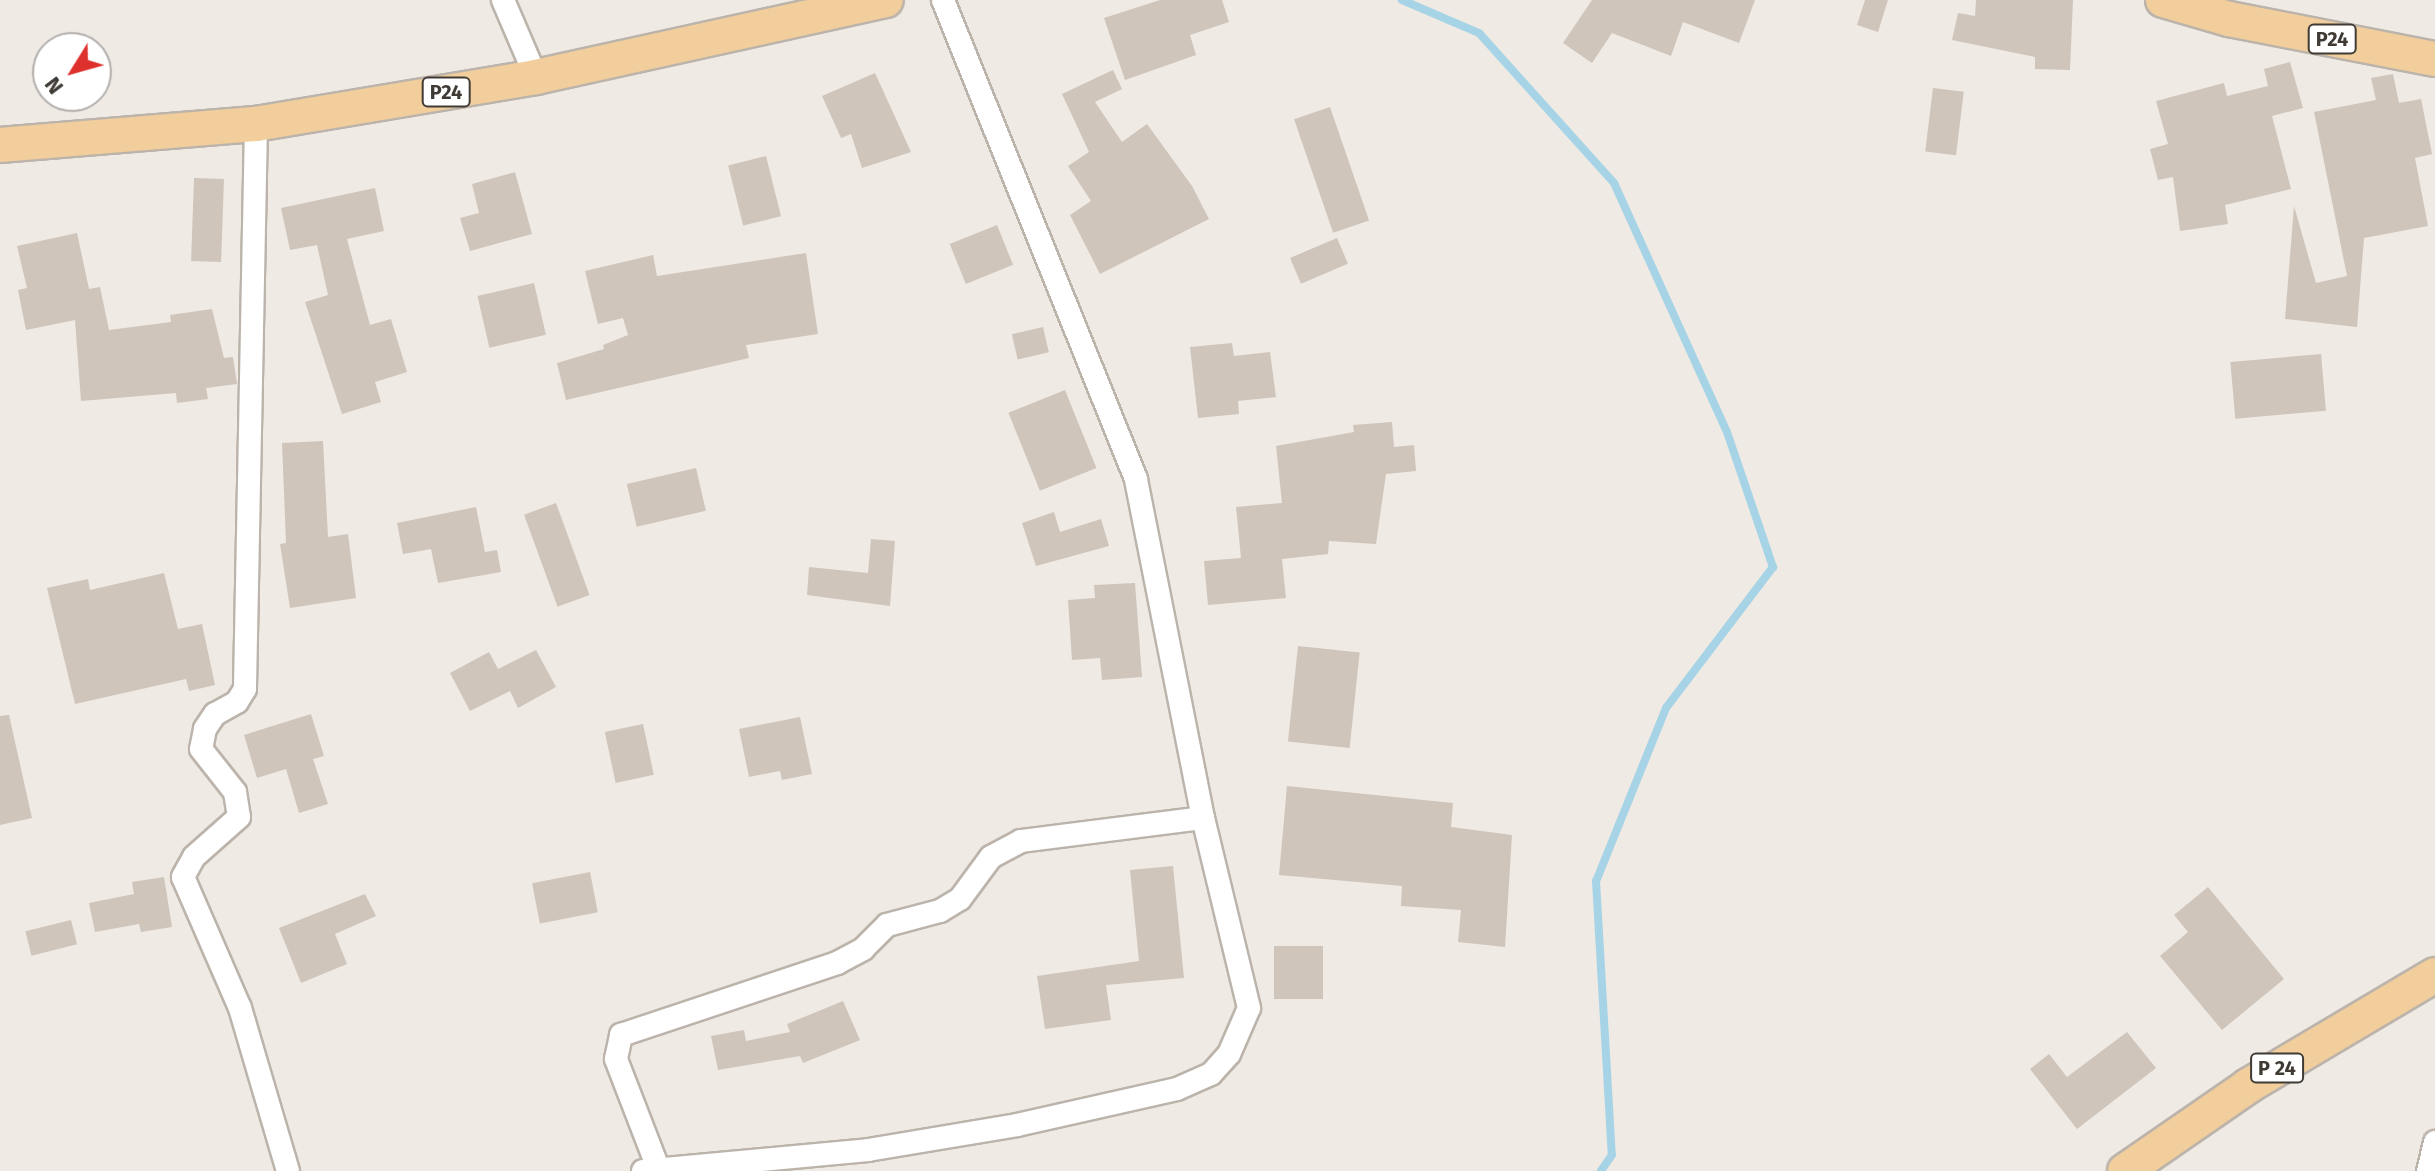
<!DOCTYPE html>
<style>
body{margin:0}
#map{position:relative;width:2435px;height:1171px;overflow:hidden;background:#efeae4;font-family:"Fira Sans",sans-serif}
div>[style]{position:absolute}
.stream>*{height:8px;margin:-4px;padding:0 4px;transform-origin:4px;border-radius:4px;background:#a6d4e6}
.building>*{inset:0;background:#cfc5bb;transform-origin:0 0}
.roads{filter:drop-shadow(2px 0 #bcb4ab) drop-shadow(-2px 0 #bcb4ab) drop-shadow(0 2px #bcb4ab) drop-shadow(0 -2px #bcb4ab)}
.minor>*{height:22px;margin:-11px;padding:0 11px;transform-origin:11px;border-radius:11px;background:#fff}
.primary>*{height:34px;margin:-17px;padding:0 17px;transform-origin:17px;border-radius:17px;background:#f1ce9b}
span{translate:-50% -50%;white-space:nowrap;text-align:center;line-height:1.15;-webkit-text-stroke:6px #fff;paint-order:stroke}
.shield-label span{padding:2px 6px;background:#fff;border:2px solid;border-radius:6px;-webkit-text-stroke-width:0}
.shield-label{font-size:20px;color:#403a34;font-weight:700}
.north{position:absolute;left:32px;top:32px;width:80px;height:80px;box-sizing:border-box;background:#fff;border:2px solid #b3b0ae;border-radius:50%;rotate:233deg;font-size:22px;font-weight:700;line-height:32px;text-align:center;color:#403a34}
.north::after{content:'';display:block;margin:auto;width:28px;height:36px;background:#de302c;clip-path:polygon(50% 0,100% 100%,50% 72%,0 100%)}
</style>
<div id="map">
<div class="stream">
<i style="left:1402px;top:0;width:84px;rotate:23.2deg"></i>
<i style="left:1479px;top:33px;width:202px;rotate:48deg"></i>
<i style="left:1614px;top:183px;width:273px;rotate:65.6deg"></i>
<i style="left:1727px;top:432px;width:143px;rotate:71.2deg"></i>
<i style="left:1773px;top:567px;width:177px;rotate:127.2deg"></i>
<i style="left:1666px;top:708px;width:187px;rotate:112deg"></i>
<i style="left:1596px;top:881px;width:274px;rotate:86.7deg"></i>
<i style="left:1612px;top:1155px;width:19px;rotate:125deg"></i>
</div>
<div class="building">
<i style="clip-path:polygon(1160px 0,1222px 0,1229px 22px,1190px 35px,1196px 55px,1125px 80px,1104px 18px)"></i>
<i style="clip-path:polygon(1592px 0,1755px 0,1739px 43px,1683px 22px,1671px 56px,1612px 33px,1592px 63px,1563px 43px)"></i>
<i style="clip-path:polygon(1865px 0,1888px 0,1878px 32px,1857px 25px)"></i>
<i style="clip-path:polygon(1976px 0,2073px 0,2070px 70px,2035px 69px,2035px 57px,1952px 40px,1958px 13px,1975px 16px)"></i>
<i style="clip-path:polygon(2290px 62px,2303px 108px,2272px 116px,2291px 189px,2225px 205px,2228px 224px,2180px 231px,2173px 177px,2158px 180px,2150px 149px,2168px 144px,2156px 101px,2224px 83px,2227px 96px,2268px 86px,2264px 69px)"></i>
<i style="clip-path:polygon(1113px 70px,1122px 89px,1095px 102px,1122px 142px,1147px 124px,1192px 186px,1209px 219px,1100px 274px,1070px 215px,1091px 201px,1068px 166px,1089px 152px,1062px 94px)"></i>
<i style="clip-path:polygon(875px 73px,911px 152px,862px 168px,851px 134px,841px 138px,822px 96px)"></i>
<i style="clip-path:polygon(2393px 74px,2399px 103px,2421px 99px,2432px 154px,2415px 158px,2428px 226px,2364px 238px,2357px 327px,2285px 319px,2294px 206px,2316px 283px,2347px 276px,2314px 112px,2376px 100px,2371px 78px)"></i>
<i style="left:1933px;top:88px;width:31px;height:64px;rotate:7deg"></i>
<i style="left:1330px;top:107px;width:120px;height:38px;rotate:71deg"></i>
<i style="left:766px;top:156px;width:62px;height:39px;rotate:76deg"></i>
<i style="clip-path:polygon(515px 172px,532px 234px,470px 251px,460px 218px,479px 213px,472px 184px)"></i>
<i style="left:194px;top:178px;width:30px;height:83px;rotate:2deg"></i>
<i style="clip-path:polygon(375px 188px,384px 231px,347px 239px,370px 325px,391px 319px,407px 372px,375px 382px,381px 402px,342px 414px,305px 302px,328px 295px,317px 245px,290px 250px,281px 208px)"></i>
<i style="left:997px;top:225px;width:43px;height:51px;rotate:68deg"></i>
<i style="clip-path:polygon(77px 233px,89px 289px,100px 287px,109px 330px,171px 322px,170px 315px,212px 309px,224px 358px,233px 357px,237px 384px,206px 388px,208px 399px,177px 403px,176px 393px,81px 401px,75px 320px,26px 330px,18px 290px,27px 288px,17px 246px)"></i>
<i style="left:1337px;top:238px;width:28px;height:51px;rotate:67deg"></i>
<i style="clip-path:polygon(806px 253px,818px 334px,746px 345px,749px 358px,566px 400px,557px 363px,604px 349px,603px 345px,628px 335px,623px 318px,598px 324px,585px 271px,653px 255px,657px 276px)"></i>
<i style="left:534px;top:283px;width:53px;height:58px;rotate:77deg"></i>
<i style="left:1043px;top:327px;width:26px;height:32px;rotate:77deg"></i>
<i style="clip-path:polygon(1232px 343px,1234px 356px,1270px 352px,1276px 397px,1238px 401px,1239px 414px,1198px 418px,1190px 347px)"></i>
<i style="left:2321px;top:354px;width:57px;height:91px;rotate:85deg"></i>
<i style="left:1065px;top:390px;width:84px;height:61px;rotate:68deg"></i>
<i style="clip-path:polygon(1392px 422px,1394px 447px,1414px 445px,1416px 471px,1386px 474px,1376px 544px,1329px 541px,1328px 554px,1282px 559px,1286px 598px,1208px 605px,1204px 561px,1241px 558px,1236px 507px,1282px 503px,1276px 446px,1354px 432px,1353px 425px)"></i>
<i style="clip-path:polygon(323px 441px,328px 537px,348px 534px,356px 598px,290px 608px,280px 544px,286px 543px,282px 443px)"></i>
<i style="left:696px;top:468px;width:44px;height:71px;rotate:77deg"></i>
<i style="left:556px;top:503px;width:98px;height:34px;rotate:70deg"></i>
<i style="clip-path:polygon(476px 507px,485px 552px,497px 550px,501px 572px,438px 583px,431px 549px,403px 554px,397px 523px)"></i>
<i style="clip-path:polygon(1054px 512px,1060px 532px,1101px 519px,1109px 546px,1036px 566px,1022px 523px)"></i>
<i style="clip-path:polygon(871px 539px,895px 541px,890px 606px,807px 595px,809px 567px,868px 573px)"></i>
<i style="clip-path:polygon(164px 573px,178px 629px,202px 624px,215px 685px,189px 691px,186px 679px,75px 704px,47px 588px,88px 579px,90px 590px)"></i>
<i style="clip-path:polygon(1135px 583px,1142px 677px,1102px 680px,1100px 658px,1072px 660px,1068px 600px,1095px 598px,1094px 585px)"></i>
<i style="left:1298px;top:646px;width:62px;height:96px;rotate:6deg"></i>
<i style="clip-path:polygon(536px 650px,556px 687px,518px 708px,510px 691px,470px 711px,450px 673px,489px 652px,498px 669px)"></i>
<i style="clip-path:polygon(311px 714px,324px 756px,313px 759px,328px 804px,299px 813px,286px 769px,257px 778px,244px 735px)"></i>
<i style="clip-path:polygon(9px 715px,32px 818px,0 825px,0 716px)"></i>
<i style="clip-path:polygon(800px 717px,812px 774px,782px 780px,780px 771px,749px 777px,739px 729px)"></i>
<i style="left:643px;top:724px;width:52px;height:39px;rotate:78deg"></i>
<i style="clip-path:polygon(1287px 786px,1453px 803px,1451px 827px,1512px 835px,1505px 947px,1458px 942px,1461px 910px,1401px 906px,1402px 886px,1279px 875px)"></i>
<i style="clip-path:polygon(1173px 866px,1184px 978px,1106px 985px,1111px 1020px,1045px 1029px,1037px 976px,1139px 961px,1130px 870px)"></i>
<i style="left:590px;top:872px;width:41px;height:59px;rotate:79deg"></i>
<i style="clip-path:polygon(164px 877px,172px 927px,141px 932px,139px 924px,95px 932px,89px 903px,134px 894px,132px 882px)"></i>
<i style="clip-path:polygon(2208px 887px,2284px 979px,2222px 1030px,2160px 956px,2188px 932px,2174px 915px)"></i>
<i style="clip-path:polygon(365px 894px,376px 916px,335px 934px,347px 964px,301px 983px,279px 928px)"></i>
<i style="left:71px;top:920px;width:25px;height:47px;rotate:76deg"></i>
<i style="left:1274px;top:946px;width:49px;height:53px"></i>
<i style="clip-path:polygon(843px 1001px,860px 1040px,803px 1063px,800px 1056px,718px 1070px,711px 1036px,744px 1030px,746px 1041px,790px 1032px,787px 1024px)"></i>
<i style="clip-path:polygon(2127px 1032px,2156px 1068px,2077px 1129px,2030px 1069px,2049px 1054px,2067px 1077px)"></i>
</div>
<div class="roads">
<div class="minor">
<i style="left:503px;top:0;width:84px;rotate:66.8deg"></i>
<i style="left:256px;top:124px;width:565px;rotate:91.12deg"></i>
<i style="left:245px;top:689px;width:15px;rotate:122deg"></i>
<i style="left:237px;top:702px;width:25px;rotate:151deg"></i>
<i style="left:215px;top:714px;width:18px;rotate:124deg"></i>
<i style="left:205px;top:729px;width:20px;rotate:101deg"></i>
<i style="left:201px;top:749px;width:55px;rotate:51.7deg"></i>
<i style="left:235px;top:792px;width:25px;rotate:81deg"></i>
<i style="left:239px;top:817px;width:60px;rotate:138.4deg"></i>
<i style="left:194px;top:857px;width:23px;rotate:119deg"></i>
<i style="left:183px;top:877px;width:143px;rotate:66.5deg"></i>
<i style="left:240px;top:1008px;width:170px;rotate:73.6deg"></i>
<i style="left:658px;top:1168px;width:117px;rotate:-111.1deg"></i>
<i style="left:616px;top:1059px;width:25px;rotate:-78deg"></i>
<i style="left:621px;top:1035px;width:228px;rotate:-18.4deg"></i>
<i style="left:837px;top:963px;width:30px;rotate:-28deg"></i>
<i style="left:863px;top:949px;width:34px;rotate:-45deg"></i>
<i style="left:887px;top:925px;width:55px;rotate:-14.8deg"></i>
<i style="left:940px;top:911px;width:23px;rotate:-31deg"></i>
<i style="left:960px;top:899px;width:52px;rotate:-53.6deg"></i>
<i style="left:991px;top:857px;width:34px;rotate:-28deg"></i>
<i style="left:1021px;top:841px;width:183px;rotate:-7.2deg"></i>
<i style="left:643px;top:1171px;width:226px;rotate:-5.3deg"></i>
<i style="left:868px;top:1150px;width:151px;rotate:-9.5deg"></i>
<i style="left:1017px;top:1125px;width:164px;rotate:-12.7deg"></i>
<i style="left:1177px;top:1089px;width:37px;rotate:-24deg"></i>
<i style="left:1211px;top:1074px;width:27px;rotate:-48deg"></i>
<i style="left:1229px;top:1054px;width:50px;rotate:-66.5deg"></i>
<i style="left:1249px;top:1008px;width:195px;rotate:-103.6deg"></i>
<i style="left:1203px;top:818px;width:346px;rotate:-101.2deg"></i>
<i style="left:1136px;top:479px;width:516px;rotate:-111.95deg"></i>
<i style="left:2428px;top:1171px;width:30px;rotate:-76deg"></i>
</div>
<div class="primary">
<i style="left:2163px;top:0;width:69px;rotate:16.1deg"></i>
<i style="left:2229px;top:19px;width:210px;rotate:11deg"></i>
<i style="left:0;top:145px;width:257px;rotate:-4.7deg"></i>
<i style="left:256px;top:124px;width:284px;rotate:-9.5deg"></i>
<i style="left:536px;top:77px;width:358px;rotate:-12.4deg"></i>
<i style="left:2125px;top:1171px;width:150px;rotate:-34.6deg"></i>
<i style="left:2248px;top:1086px;width:217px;rotate:-30.7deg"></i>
</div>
</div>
<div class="shield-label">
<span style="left:2332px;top:39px">P24</span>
<span style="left:446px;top:92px">P24</span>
<span style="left:2277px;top:1068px">P 24</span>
</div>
<div class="north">N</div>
</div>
